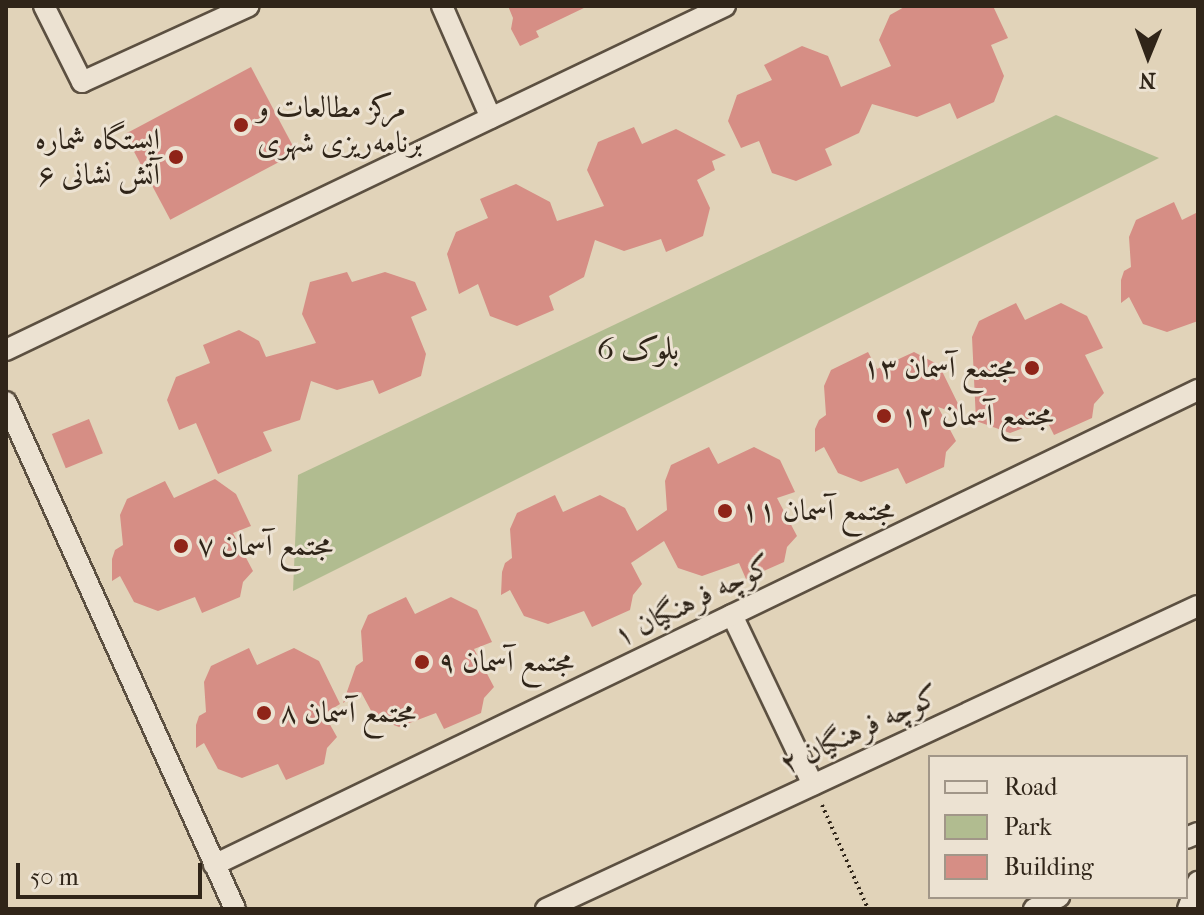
<!DOCTYPE html>
<meta charset="utf-8">
<style>
body{margin:0}
#map{position:relative;width:1204px;height:915px;overflow:hidden;background:#e1d3b9;font-family:"IM FELL French Canon",Amiri,serif}
div>[style]{position:absolute}
.green>*{inset:0;background:#b1bc90}
.building>*{inset:0;background:#d68e85;transform-origin:0 0}
.path>*{height:4px;margin-top:-2px;transform-origin:0;background:repeating-linear-gradient(90deg,#302519 0 2px,transparent 0 6px)}
.roads{filter:drop-shadow(2px 0 #5c5041) drop-shadow(-2px 0 #5c5041) drop-shadow(0 2px #5c5041) drop-shadow(0 -2px #5c5041)}
.street>*{height:20px;margin:-10px;padding:0 10px;transform-origin:10px;border-radius:10px;background:#ece2d2}
.dots>*{width:22px;height:22px;translate:-50% -50%;box-sizing:border-box;border:4px solid #ece2d2;border-radius:50%}
span{translate:-50% -50%;white-space:nowrap;text-align:center;line-height:1.15;-webkit-text-stroke:6px #ece2d2;paint-order:stroke}
.poi-label{font-size:30px;color:#302519}
.left{translate:0 -50%;text-align:left}
.right{translate:-100% -50%;text-align:right}
.street-label{font-size:30px;color:#302519}
.neighbourhood-label{font-size:32px;color:#302519}
.frame{position:absolute;inset:0;border:8px solid #302519;pointer-events:none}
.legend{position:absolute;left:928px;top:755px;width:260px;height:144px;box-sizing:border-box;background:#ece2d2;border:2px solid #a19688;margin:0;padding:10px 14px;list-style:none;font-size:24px;color:#302519}
.legend li{display:flex;align-items:center;gap:16px;height:40px}
.legend b{width:40px;border:2px solid #a19688}
.north{position:absolute;left:1108px;top:16px;width:80px;height:80px;-webkit-text-stroke:6px #ece2d2;paint-order:stroke;rotate:181deg;font-size:22px;font-weight:700;line-height:32px;text-align:center;color:#302519}
.north::after{content:'';display:block;margin:auto;width:28px;height:36px;background:#302519;clip-path:polygon(50% 0,100% 100%,50% 72%,0 100%)}
.scale{position:absolute;left:16px;top:863px;width:186px;height:36px;box-sizing:border-box;border:4px solid #302519;border-top:0;padding-left:10px;font-size:24px;line-height:28px;white-space:nowrap;color:#302519;-webkit-text-stroke:6px #ece2d2;paint-order:stroke}
</style>
<div id="map">
<div class="green">
<i style="clip-path:polygon(1056px 115px,1159px 158px,293px 591px,298px 475px)"></i>
</div>
<div class="building">
<i style="clip-path:polygon(508px 6px,588px 6px,536px 31px,539px 37px,520px 46px,511px 29px,513px 18px)"></i>
<i style="clip-path:polygon(906px 6px,993px 6px,1008px 38px,991px 45px,1004px 76px,994px 102px,957px 119px,950px 103px,917px 117px,872px 104px,859px 133px,825px 149px,832px 165px,796px 181px,772px 173px,759px 141px,741px 148px,728px 121px,737px 95px,772px 80px,764px 65px,802px 46px,828px 56px,841px 87px,891px 66px,879px 40px,890px 15px)"></i>
<i style="left:251px;top:67px;width:97px;height:143px;rotate:62deg"></i>
<i style="clip-path:polygon(634px 127px,642px 144px,676px 129px,726px 155px,712px 161px,715px 170px,697px 180px,710px 208px,703px 236px,666px 252px,661px 239px,624px 251px,595px 240px,584px 277px,549px 296px,554px 310px,517px 326px,490px 316px,478px 284px,459px 294px,447px 254px,456px 232px,488px 218px,480px 199px,516px 184px,550px 202px,557px 221px,604px 206px,587px 170px,598px 142px)"></i>
<i style="clip-path:polygon(1174px 202px,1182px 220px,1198px 212px,1198px 321px,1167px 332px,1143px 324px,1129px 297px,1121px 303px,1121px 280px,1124px 271px,1131px 267px,1129px 237px,1136px 220px)"></i>
<i style="clip-path:polygon(347px 272px,352px 282px,385px 272px,415px 282px,427px 310px,411px 317px,426px 354px,421px 376px,379px 394px,373px 380px,337px 390px,311px 381px,300px 420px,263px 432px,272px 451px,218px 474px,196px 423px,179px 430px,167px 400px,176px 377px,210px 363px,203px 345px,239px 330px,259px 341px,266px 357px,316px 343px,302px 314px,310px 282px)"></i>
<i style="clip-path:polygon(1016px 303px,1025px 320px,1061px 303px,1087px 316px,1103px 348px,1085px 355px,1104px 393px,1094px 404px,1092px 418px,1054px 435px,1046px 419px,1010px 433px,976px 421px,972px 337px,979px 321px)"></i>
<i style="clip-path:polygon(868px 352px,877px 369px,914px 352px,939px 365px,964px 416px,938px 407px,956px 441px,946px 452px,944px 467px,906px 484px,898px 468px,861px 482px,838px 473px,824px 447px,815px 452px,815px 429px,819px 420px,826px 415px,824px 386px,831px 370px)"></i>
<i style="left:89px;top:419px;width:37px;height:40px;rotate:68deg"></i>
<i style="clip-path:polygon(709px 447px,718px 464px,754px 447px,780px 460px,795px 492px,777px 498px,797px 536px,787px 547px,784px 562px,746px 579px,739px 563px,702px 576px,678px 568px,664px 541px,631px 563px,642px 584px,633px 595px,630px 610px,592px 627px,584px 611px,548px 624px,524px 616px,510px 590px,501px 595px,502px 572px,505px 563px,512px 558px,510px 529px,517px 513px,555px 495px,563px 512px,600px 495px,625px 508px,637px 531px,667px 510px,665px 481px,671px 465px)"></i>
<i style="clip-path:polygon(215px 479px,236px 494px,251px 526px,233px 533px,253px 571px,243px 582px,240px 597px,202px 613px,195px 597px,158px 611px,134px 602px,120px 576px,112px 581px,112px 559px,115px 550px,123px 545px,120px 515px,127px 499px,165px 481px,174px 498px)"></i>
<i style="clip-path:polygon(406px 597px,415px 614px,451px 597px,477px 610px,492px 642px,474px 649px,494px 687px,484px 698px,481px 713px,444px 729px,436px 713px,399px 727px,375px 718px,361px 692px,343px 703px,356px 666px,363px 661px,361px 631px,368px 615px)"></i>
<i style="clip-path:polygon(249px 648px,257px 665px,294px 648px,319px 661px,340px 704px,324px 714px,337px 737px,327px 748px,324px 764px,286px 780px,278px 764px,242px 778px,218px 769px,204px 743px,196px 748px,196px 725px,199px 716px,206px 712px,204px 682px,211px 666px)"></i>
</div>
<div class="path">
<i style="left:822px;top:805px;width:114px;rotate:66.1deg"></i>
</div>
<div class="roads">
<div class="street">
<i style="left:44px;top:6px;width:85px;rotate:63.4deg"></i>
<i style="left:82px;top:82px;width:183px;rotate:-24.5deg"></i>
<i style="left:442px;top:6px;width:122px;rotate:66.4deg"></i>
<i style="left:6px;top:350px;width:797px;rotate:-25.57deg"></i>
<i style="left:6px;top:402px;width:556px;rotate:65.69deg"></i>
<i style="left:732px;top:615px;width:188px;rotate:64.5deg"></i>
<i style="left:1186px;top:838px;width:13px;rotate:-23deg"></i>
<i style="left:214px;top:865px;width:1093px;rotate:-25.77deg"></i>
<i style="left:546px;top:909px;width:719px;rotate:-24.93deg"></i>
<i style="left:1034px;top:909px;width:28px;rotate:-26deg"></i>
<i style="left:1188px;top:909px;width:29px;rotate:-70deg"></i>
</div>
</div>
<div class="dots">
<i style="left:241px;top:125px;background:#8f2418"></i>
<i style="left:176px;top:157px;background:#8f2418"></i>
<i style="left:1032px;top:368px;background:#8f2418"></i>
<i style="left:884px;top:416px;background:#8f2418"></i>
<i style="left:725px;top:511px;background:#8f2418"></i>
<i style="left:181px;top:546px;background:#8f2418"></i>
<i style="left:422px;top:662px;background:#8f2418"></i>
<i style="left:264px;top:713px;background:#8f2418"></i>
</div>
<div class="poi-label">
<span class="left" style="left:257px;top:125px">مرکز مطالعات و<br>برنامه‌ریزی شهری</span>
<span class="right" style="left:160px;top:157px">ایستگاه شماره<br>۶ آتش نشانی</span>
<span class="right" style="left:1016px;top:368px">مجتمع آسمان ۱۳</span>
<span class="left" style="left:900px;top:416px">مجتمع آسمان ۱۲</span>
<span class="left" style="left:741px;top:511px">مجتمع آسمان ۱۱</span>
<span class="left" style="left:197px;top:546px">مجتمع آسمان ۷</span>
<span class="left" style="left:438px;top:662px">مجتمع آسمان ۹</span>
<span class="left" style="left:280px;top:713px">مجتمع آسمان ۸</span>
</div>
<div class="street-label">
<span style="left:693px;top:601px;rotate:-26deg">کوچه فرهنگیان ۱</span>
<span style="left:860px;top:730px;rotate:-25deg">کوچه فرهنگیان ۲</span>
</div>
<div class="neighbourhood-label">
<span style="left:638px;top:349px">بلوک 6</span>
</div>
<div class="frame"></div>
<ul class="legend">
<li><b style="height:10px;background:#ece2d2"></b>Road</li>
<li><b style="height:22px;background:#b1bc90"></b>Park</li>
<li><b style="height:22px;background:#d68e85"></b>Building</li>
</ul>
<div class="north">N</div>
<div class="scale">50 m</div>
</div>
